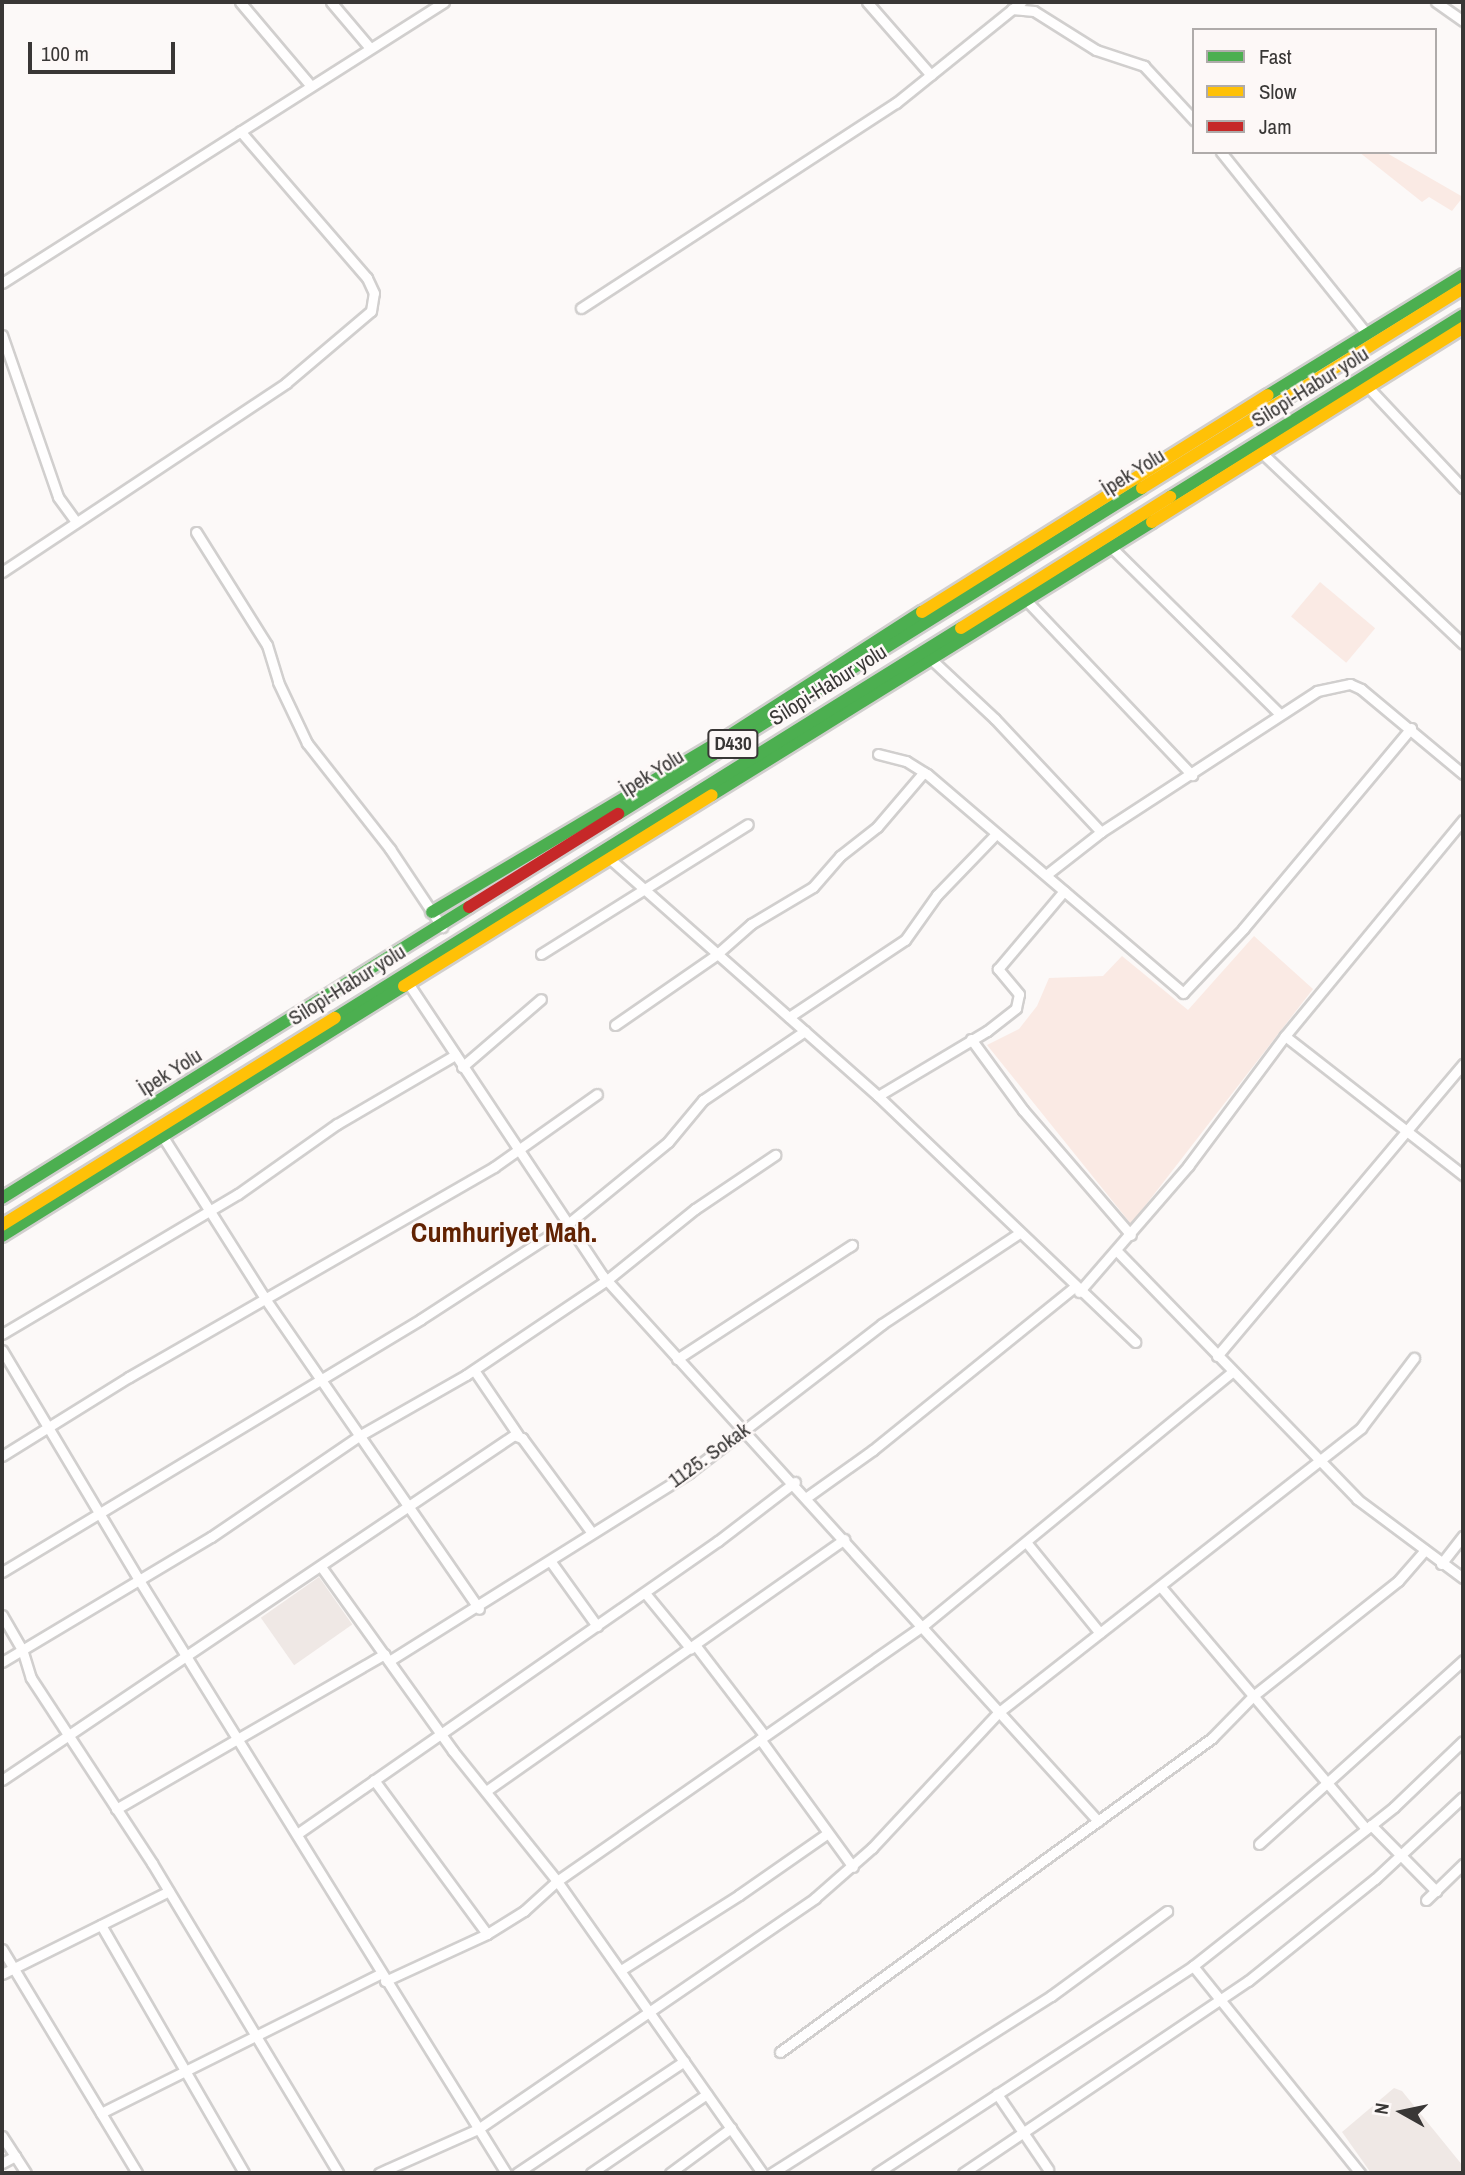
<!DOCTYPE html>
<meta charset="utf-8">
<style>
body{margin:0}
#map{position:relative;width:1465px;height:2175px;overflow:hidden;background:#fcf9f8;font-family:"Archivo Narrow",sans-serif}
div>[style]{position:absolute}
.built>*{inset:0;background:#efe8e5;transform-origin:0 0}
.green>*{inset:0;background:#faeae4;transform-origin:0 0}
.roads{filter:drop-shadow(2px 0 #d1cfce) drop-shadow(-2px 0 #d1cfce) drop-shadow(0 2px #d1cfce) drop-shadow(0 -2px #d1cfce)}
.street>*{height:9px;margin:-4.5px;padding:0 4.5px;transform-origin:4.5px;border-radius:4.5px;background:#fffefe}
.fast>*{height:12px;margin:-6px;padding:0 6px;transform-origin:6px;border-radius:6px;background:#4caf50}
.slow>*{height:12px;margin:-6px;padding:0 6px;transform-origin:6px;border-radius:6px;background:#ffc107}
.jam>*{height:12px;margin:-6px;padding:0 6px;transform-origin:6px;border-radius:6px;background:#c62828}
span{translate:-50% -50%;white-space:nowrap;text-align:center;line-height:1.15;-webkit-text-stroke:5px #fdf8f7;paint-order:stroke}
.shield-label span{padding:2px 5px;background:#fdf8f7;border:2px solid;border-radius:5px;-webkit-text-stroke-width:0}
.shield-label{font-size:19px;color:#393736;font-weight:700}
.street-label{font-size:21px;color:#393736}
.district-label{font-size:28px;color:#612202;font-weight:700}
.frame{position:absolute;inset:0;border:4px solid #393736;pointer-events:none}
.legend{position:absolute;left:1192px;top:28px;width:245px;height:126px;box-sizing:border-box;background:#fdf8f7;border:2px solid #afabaa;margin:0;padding:9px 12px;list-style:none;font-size:21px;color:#393736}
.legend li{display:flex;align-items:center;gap:14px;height:35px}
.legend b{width:35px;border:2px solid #afabaa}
.north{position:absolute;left:1367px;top:2077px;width:70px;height:70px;-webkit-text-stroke:5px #fdf8f7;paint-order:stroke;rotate:279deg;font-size:19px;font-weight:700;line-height:28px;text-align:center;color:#393736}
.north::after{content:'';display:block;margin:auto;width:24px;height:32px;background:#393736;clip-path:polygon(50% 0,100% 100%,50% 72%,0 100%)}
.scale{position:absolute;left:28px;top:42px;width:147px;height:32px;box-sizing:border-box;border:4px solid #393736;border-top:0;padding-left:9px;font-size:21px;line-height:24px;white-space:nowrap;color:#393736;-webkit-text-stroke:5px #fdf8f7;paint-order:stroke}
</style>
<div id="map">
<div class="built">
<i style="left:319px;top:1577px;width:58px;height:71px;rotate:55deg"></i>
<i style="clip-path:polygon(1394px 2088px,1402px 2091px,1463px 2166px,1463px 2173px,1371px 2173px,1342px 2132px)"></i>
</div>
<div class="green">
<i style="clip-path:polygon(1359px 152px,1385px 152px,1463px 197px,1452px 211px,1429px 197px,1422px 202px)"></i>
<i style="left:1320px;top:582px;width:72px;height:45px;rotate:40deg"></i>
<i style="clip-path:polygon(1254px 936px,1313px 989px,1131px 1224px,987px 1045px,1019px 1029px,1037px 1006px,1049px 978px,1103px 976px,1122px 956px,1188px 1010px)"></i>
</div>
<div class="roads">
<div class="street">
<i style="left:240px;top:2px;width:110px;rotate:49.8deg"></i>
<i style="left:331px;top:2px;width:60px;rotate:49.7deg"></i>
<i style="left:867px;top:2px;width:97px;rotate:48.8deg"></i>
<i style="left:1436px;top:2px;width:33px;rotate:35deg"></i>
<i style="left:1012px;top:9px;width:22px;rotate:5deg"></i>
<i style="left:1034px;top:11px;width:73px;rotate:32.2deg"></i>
<i style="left:1096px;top:50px;width:51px;rotate:18.4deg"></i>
<i style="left:1144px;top:66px;width:74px;rotate:47.2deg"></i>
<i style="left:1221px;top:152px;width:231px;rotate:51.3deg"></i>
<i style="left:2px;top:283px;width:524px;rotate:-32.45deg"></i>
<i style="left:581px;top:308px;width:376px;rotate:-33.1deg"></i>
<i style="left:896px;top:103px;width:161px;rotate:-38.9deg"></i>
<i style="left:2px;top:335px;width:171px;rotate:70.9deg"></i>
<i style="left:58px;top:497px;width:29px;rotate:54deg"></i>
<i style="left:1368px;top:387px;width:139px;rotate:46.8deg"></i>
<i style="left:1262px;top:453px;width:277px;rotate:43.5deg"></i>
<i style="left:196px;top:532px;width:133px;rotate:57.9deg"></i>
<i style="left:267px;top:645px;width:39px;rotate:73deg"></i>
<i style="left:278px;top:682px;width:68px;rotate:64.6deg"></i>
<i style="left:307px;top:743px;width:135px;rotate:51.9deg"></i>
<i style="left:390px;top:849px;width:94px;rotate:56.3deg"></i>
<i style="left:1110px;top:546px;width:239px;rotate:44.7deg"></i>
<i style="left:2px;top:572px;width:341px;rotate:-33.6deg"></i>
<i style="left:286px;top:383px;width:111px;rotate:-40.3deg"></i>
<i style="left:371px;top:311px;width:18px;rotate:-81deg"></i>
<i style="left:374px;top:293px;width:17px;rotate:-115deg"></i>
<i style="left:367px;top:278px;width:194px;rotate:-130.8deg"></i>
<i style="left:1025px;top:599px;width:243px;rotate:46.5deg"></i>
<i style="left:932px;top:660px;width:86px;rotate:43.1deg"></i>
<i style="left:995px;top:719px;width:155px;rotate:46.8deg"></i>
<i style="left:878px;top:754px;width:29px;rotate:14deg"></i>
<i style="left:906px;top:761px;width:25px;rotate:32deg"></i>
<i style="left:927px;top:774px;width:337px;rotate:40.5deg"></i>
<i style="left:1183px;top:993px;width:88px;rotate:-46.8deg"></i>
<i style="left:1243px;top:929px;width:262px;rotate:-50.1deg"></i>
<i style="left:609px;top:858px;width:359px;rotate:41.5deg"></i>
<i style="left:878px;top:1096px;width:356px;rotate:43.7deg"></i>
<i style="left:1046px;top:875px;width:70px;rotate:-38deg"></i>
<i style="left:1101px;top:832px;width:258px;rotate:-33.1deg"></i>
<i style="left:1317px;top:691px;width:34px;rotate:-12deg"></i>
<i style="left:1350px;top:684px;width:12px;rotate:24deg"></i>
<i style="left:1361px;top:689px;width:133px;rotate:39.8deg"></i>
<i style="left:541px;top:954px;width:244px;rotate:-32.1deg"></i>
<i style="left:408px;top:983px;width:351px;rotate:56.4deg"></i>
<i style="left:602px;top:1275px;width:738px;rotate:47.75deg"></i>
<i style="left:789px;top:1017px;width:139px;rotate:-33.6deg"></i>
<i style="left:905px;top:940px;width:55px;rotate:-54.6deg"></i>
<i style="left:937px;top:895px;width:85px;rotate:-46deg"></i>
<i style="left:615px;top:1025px;width:123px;rotate:-34.7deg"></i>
<i style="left:716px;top:955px;width:47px;rotate:-41.5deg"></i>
<i style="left:751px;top:924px;width:72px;rotate:-30.8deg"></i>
<i style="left:813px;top:887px;width:41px;rotate:-48.9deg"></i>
<i style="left:840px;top:856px;width:47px;rotate:-38.1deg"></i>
<i style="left:877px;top:827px;width:72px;rotate:-49.5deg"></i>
<i style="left:1285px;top:1036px;width:226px;rotate:38deg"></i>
<i style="left:971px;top:1039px;width:88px;rotate:53.8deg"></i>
<i style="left:1023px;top:1110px;width:165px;rotate:49.2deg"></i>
<i style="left:462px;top:1067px;width:104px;rotate:-40.7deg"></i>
<i style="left:878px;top:1096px;width:127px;rotate:-30.8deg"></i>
<i style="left:987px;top:1031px;width:37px;rotate:-38deg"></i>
<i style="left:1016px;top:1008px;width:14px;rotate:-78deg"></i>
<i style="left:1019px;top:994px;width:33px;rotate:-130deg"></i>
<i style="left:998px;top:969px;width:102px;rotate:-49.8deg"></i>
<i style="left:163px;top:1137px;width:193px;rotate:57.7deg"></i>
<i style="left:266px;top:1300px;width:375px;rotate:55.4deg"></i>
<i style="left:1117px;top:1251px;width:345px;rotate:45.9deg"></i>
<i style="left:1357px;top:1499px;width:132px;rotate:36.7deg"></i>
<i style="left:1079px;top:1292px;width:167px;rotate:-49.1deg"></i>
<i style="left:1188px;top:1166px;width:162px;rotate:-53.3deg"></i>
<i style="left:1285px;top:1036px;width:280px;rotate:-50.5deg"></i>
<i style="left:2px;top:1334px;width:274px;rotate:-30.7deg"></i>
<i style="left:238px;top:1194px;width:121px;rotate:-35.3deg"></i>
<i style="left:337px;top:1124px;width:137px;rotate:-30.3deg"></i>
<i style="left:2px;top:1350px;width:268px;rotate:59.2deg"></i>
<i style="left:139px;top:1580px;width:697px;rotate:58.25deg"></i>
<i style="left:1217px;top:1356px;width:382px;rotate:-49.9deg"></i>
<i style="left:677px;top:1359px;width:209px;rotate:-33.1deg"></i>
<i style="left:474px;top:1370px;width:78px;rotate:55.9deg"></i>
<i style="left:2px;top:1456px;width:150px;rotate:-31.9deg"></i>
<i style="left:129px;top:1377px;width:421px;rotate:-29.9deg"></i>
<i style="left:494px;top:1167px;width:126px;rotate:-35.3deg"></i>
<i style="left:807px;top:1497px;width:81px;rotate:-35.5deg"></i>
<i style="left:873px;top:1450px;width:259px;rotate:-39deg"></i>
<i style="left:1026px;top:1542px;width:117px;rotate:50.9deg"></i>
<i style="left:551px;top:1562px;width:79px;rotate:54.3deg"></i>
<i style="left:1441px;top:1564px;width:36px;rotate:-52deg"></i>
<i style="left:322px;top:1568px;width:225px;rotate:54.4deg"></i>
<i style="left:453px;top:1751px;width:166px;rotate:51.3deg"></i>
<i style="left:557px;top:1881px;width:357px;rotate:54.9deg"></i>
<i style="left:2px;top:1572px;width:489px;rotate:-31.1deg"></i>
<i style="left:421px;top:1319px;width:176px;rotate:-33deg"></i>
<i style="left:569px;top:1223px;width:128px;rotate:-39.3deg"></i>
<i style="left:668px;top:1142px;width:55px;rotate:-50.2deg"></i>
<i style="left:703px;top:1100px;width:123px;rotate:-34.1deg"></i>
<i style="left:1161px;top:1587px;width:317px;rotate:49.7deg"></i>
<i style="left:645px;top:1593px;width:72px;rotate:50.6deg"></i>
<i style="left:2px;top:1615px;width:39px;rotate:60deg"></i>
<i style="left:22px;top:1649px;width:30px;rotate:73deg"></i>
<i style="left:31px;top:1678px;width:221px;rotate:56.8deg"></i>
<i style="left:152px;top:1863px;width:362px;rotate:59deg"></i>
<i style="left:696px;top:1646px;width:112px;rotate:52.6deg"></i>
<i style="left:389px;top:1661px;width:355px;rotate:-32.1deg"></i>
<i style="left:690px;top:1472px;width:242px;rotate:-37.6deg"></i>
<i style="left:882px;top:1324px;width:163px;rotate:-33.5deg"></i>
<i style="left:2px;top:1662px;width:244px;rotate:-30.9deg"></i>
<i style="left:211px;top:1537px;width:179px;rotate:-34.3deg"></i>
<i style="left:359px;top:1436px;width:123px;rotate:-29.7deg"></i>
<i style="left:466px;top:1375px;width:170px;rotate:-34deg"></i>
<i style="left:607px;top:1280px;width:113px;rotate:-38.9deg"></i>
<i style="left:695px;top:1209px;width:97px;rotate:-34deg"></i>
<i style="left:760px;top:1739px;width:158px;rotate:54deg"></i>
<i style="left:2px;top:1780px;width:617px;rotate:-33.97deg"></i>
<i style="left:514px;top:1435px;width:9px;rotate:21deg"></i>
<i style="left:522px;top:1438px;width:118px;rotate:53.6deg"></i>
<i style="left:374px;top:1780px;width:191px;rotate:53.7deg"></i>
<i style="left:486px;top:1791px;width:438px;rotate:-35.1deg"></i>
<i style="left:116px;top:1809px;width:310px;rotate:-30deg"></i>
<i style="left:1371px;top:1825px;width:93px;rotate:45.4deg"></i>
<i style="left:297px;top:1834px;width:513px;rotate:-34.84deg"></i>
<i style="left:718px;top:1541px;width:97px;rotate:-37.5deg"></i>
<i style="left:1259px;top:1844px;width:275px;rotate:-42deg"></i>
<i style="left:1426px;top:1900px;width:52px;rotate:-44.2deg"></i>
<i style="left:101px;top:1925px;width:286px;rotate:60deg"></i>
<i style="left:2px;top:1949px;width:262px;rotate:58.9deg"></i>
<i style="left:1193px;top:1966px;width:266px;rotate:51.1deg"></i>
<i style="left:621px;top:1970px;width:140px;rotate:-32.4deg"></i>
<i style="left:739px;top:1895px;width:108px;rotate:-34.9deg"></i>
<i style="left:2px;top:1974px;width:186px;rotate:-26.4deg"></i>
<i style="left:385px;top:1981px;width:112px;rotate:-24.7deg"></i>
<i style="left:487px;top:1934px;width:44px;rotate:-31.9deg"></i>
<i style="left:524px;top:1911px;width:45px;rotate:-42.3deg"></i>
<i style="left:557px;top:1881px;width:447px;rotate:-34.9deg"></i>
<i style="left:924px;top:1625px;width:399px;rotate:-39.4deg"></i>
<i style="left:780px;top:2052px;width:534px;rotate:-36.01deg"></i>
<i style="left:1212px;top:1738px;width:59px;rotate:-45.7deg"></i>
<i style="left:1253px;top:1696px;width:185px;rotate:-38.4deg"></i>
<i style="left:1398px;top:1581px;width:41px;rotate:-48.9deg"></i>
<i style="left:997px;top:2094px;width:91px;rotate:55.8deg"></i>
<i style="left:101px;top:2113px;width:312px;rotate:-26.5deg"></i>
<i style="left:2px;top:2136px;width:44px;rotate:57deg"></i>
<i style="left:2px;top:2163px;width:15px;rotate:-28deg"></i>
<i style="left:379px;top:2173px;width:108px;rotate:-24deg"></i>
<i style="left:478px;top:2129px;width:409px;rotate:-34.4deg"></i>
<i style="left:815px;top:1898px;width:76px;rotate:-41.3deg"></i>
<i style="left:872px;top:1848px;width:186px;rotate:-47deg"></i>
<i style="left:999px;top:1712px;width:460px;rotate:-38.1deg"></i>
<i style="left:1361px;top:1428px;width:88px;rotate:-52.9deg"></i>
<i style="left:517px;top:2173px;width:201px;rotate:-33.8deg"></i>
<i style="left:591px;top:2173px;width:140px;rotate:-34.3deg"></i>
<i style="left:670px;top:2173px;width:76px;rotate:-36.4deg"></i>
<i style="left:772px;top:2173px;width:330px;rotate:-32.4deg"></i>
<i style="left:1051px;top:1996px;width:144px;rotate:-36.2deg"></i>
<i style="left:877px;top:2173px;width:378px;rotate:-33.2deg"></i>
<i style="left:1193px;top:1966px;width:256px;rotate:-38.3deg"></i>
<i style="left:1394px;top:1807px;width:95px;rotate:-43.7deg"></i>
<i style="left:963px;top:2173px;width:344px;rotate:-34deg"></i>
<i style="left:1248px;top:1981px;width:163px;rotate:-38.8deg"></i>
<i style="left:1375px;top:1879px;width:120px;rotate:-43deg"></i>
</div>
<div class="fast">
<i style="left:1268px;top:395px;width:229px;rotate:-31.6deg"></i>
<i style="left:1170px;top:497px;width:345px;rotate:-31.8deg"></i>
<i style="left:712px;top:795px;width:518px;rotate:-31.82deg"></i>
<i style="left:618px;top:814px;width:617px;rotate:-31.89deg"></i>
<i style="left:432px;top:912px;width:343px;rotate:-30.7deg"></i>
<i style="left:727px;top:737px;width:232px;rotate:-32.7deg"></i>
<i style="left:335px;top:1018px;width:738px;rotate:-31.92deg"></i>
<i style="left:2px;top:1198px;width:550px;rotate:-31.93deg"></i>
<i style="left:2px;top:1236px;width:473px;rotate:-31.9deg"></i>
</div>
<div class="slow">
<i style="left:1142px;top:488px;width:378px;rotate:-31.9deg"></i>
<i style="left:1152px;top:522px;width:367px;rotate:-32deg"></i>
<i style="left:922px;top:612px;width:408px;rotate:-32.1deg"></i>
<i style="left:961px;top:628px;width:247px;rotate:-32.1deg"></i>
<i style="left:404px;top:986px;width:362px;rotate:-31.8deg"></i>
<i style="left:2px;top:1225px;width:392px;rotate:-31.9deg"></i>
</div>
<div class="jam">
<i style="left:469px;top:907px;width:176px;rotate:-32deg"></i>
</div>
</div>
<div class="shield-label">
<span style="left:733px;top:744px">D430</span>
</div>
<div class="street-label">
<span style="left:1310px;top:387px;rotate:-32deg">Silopi-Habur yolu</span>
<span style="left:1133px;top:472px;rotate:-32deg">İpek Yolu</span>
<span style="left:828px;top:685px;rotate:-32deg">Silopi-Habur yolu</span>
<span style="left:652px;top:773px;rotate:-32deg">İpek Yolu</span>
<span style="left:347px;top:985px;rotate:-32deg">Silopi-Habur yolu</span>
<span style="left:170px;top:1072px;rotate:-32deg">İpek Yolu</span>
<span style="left:709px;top:1455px;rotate:-36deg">1125. Sokak</span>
</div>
<div class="district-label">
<span style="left:504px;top:1232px">Cumhuriyet Mah.</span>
</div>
<div class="frame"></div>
<ul class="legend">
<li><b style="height:9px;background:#4caf50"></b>Fast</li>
<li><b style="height:9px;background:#ffc107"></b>Slow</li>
<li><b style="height:9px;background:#c62828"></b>Jam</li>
</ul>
<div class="north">N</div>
<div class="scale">100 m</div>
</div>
